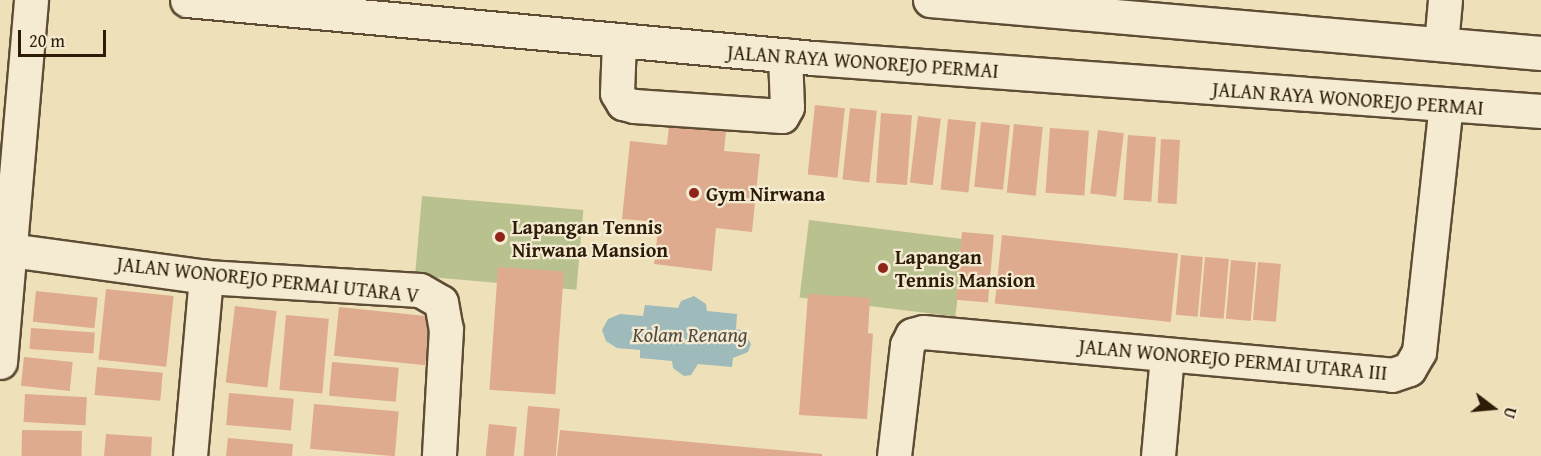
<!DOCTYPE html>
<style>
body{margin:0}
#map{position:relative;width:1541px;height:456px;overflow:hidden;background:#eee0b9;font-family:"Gentium Book Plus",serif}
div>[style]{position:absolute}
.green>*{inset:0;background:#b9c28f;transform-origin:0 0}
.water>*{inset:0;background:#9fbabb}
.building>*{inset:0;background:#dfab8e;transform-origin:0 0}
.roads{filter:drop-shadow(2px 0 #5e4d34) drop-shadow(-2px 0 #5e4d34) drop-shadow(0 2px #5e4d34) drop-shadow(0 -2px #5e4d34)}
.minor>*{height:33px;margin:-16.5px;padding:0 16.5px;transform-origin:16.5px;border-radius:16.5px;background:#f4ebd2}
.dots>*{width:16px;height:16px;translate:-50% -50%;box-sizing:border-box;border:3px solid #f4ebd2;border-radius:50%}
span{translate:-50% -50%;white-space:nowrap;text-align:center;line-height:1.15;-webkit-text-stroke:4.5px #f4ebd2;paint-order:stroke}
.street-label{font-size:20px;color:#2e1c08}
.poi-label{font-size:20px;color:#2e1c08;font-weight:700}
.left{translate:0 -50%;text-align:left}
.water-label{font-size:21px;color:#504b3e;font-style:italic}
.north{position:absolute;left:1463px;top:378px;width:60px;height:60px;-webkit-text-stroke:4px #f4ebd2;paint-order:stroke;rotate:106deg;font-size:16px;font-weight:700;line-height:24px;text-align:center;color:#2e1c08}
.north::after{content:'';display:block;margin:auto;width:21px;height:27px;background:#2e1c08;clip-path:polygon(50% 0,100% 100%,50% 72%,0 100%)}
.scale{position:absolute;left:18px;top:30px;width:88px;height:27px;box-sizing:border-box;border:3px solid #2e1c08;border-top:0;padding-left:8px;font-size:18px;line-height:21px;white-space:nowrap;color:#2e1c08;-webkit-text-stroke:4px #f4ebd2;paint-order:stroke}
</style>
<div id="map">
<div class="green">
<i style="left:422px;top:196px;width:162px;height:80px;rotate:5deg"></i>
<i style="left:809px;top:220px;width:157px;height:78px;rotate:7deg"></i>
</div>
<div class="water">
<i style="clip-path:polygon(694px 296px,706px 304px,707px 311px,737px 314px,736px 329px,744px 331px,751px 344px,748px 352px,733px 358px,732px 367px,698px 364px,691px 375px,684px 376px,673px 368px,672px 361px,640px 358px,640px 350px,617px 348px,606px 341px,602px 330px,608px 319px,620px 314px,643px 316px,645px 305px,678px 308px,681px 301px)"></i>
</div>
<div class="building">
<i style="left:815px;top:105px;width:30px;height:70px;rotate:6deg"></i>
<i style="left:850px;top:108px;width:27px;height:72px;rotate:6deg"></i>
<i style="left:881px;top:113px;width:31px;height:70px;rotate:4deg"></i>
<i style="clip-path:polygon(670px 116px,727px 122px,724px 151px,760px 154px,752px 232px,716px 228px,712px 271px,654px 264px,659px 222px,622px 219px,630px 141px,667px 145px)"></i>
<i style="left:918px;top:116px;width:23px;height:67px;rotate:7deg"></i>
<i style="left:948px;top:119px;width:28px;height:71px;rotate:6deg"></i>
<i style="left:981px;top:122px;width:29px;height:65px;rotate:6deg"></i>
<i style="left:1014px;top:124px;width:29px;height:69px;rotate:6deg"></i>
<i style="left:1050px;top:128px;width:39px;height:65px;rotate:4deg"></i>
<i style="left:1098px;top:130px;width:26px;height:64px;rotate:7deg"></i>
<i style="left:1128px;top:135px;width:28px;height:65px;rotate:4deg"></i>
<i style="left:1161px;top:139px;width:19px;height:64px;rotate:3deg"></i>
<i style="left:962px;top:232px;width:32px;height:68px;rotate:5deg"></i>
<i style="left:1002px;top:235px;width:177px;height:69px;rotate:6deg"></i>
<i style="left:1181px;top:255px;width:22px;height:60px;rotate:5deg"></i>
<i style="left:1205px;top:257px;width:24px;height:60px;rotate:5deg"></i>
<i style="left:1231px;top:260px;width:25px;height:59px;rotate:5deg"></i>
<i style="left:1258px;top:262px;width:23px;height:58px;rotate:5deg"></i>
<i style="left:498px;top:267px;width:66px;height:123px;rotate:4deg"></i>
<i style="left:106px;top:289px;width:68px;height:71px;rotate:6deg"></i>
<i style="left:36px;top:291px;width:62px;height:31px;rotate:6deg"></i>
<i style="clip-path:polygon(808px 294px,870px 298px,868px 333px,873px 334px,867px 419px,799px 415px)"></i>
<i style="left:235px;top:306px;width:42px;height:77px;rotate:7deg"></i>
<i style="left:339px;top:307px;width:92px;height:49px;rotate:6deg"></i>
<i style="left:286px;top:315px;width:43px;height:75px;rotate:5deg"></i>
<i style="left:31px;top:328px;width:64px;height:21px;rotate:4deg"></i>
<i style="left:24px;top:357px;width:49px;height:29px;rotate:6deg"></i>
<i style="left:332px;top:362px;width:67px;height:34px;rotate:5deg"></i>
<i style="left:97px;top:367px;width:66px;height:28px;rotate:5deg"></i>
<i style="left:229px;top:393px;width:65px;height:32px;rotate:5deg"></i>
<i style="left:25px;top:394px;width:62px;height:28px;rotate:3deg"></i>
<i style="left:314px;top:404px;width:85px;height:45px;rotate:5deg"></i>
<i style="left:528px;top:406px;width:32px;height:50px;rotate:5deg"></i>
<i style="left:489px;top:424px;width:28px;height:32px;rotate:6deg"></i>
<i style="left:22px;top:430px;width:60px;height:26px;rotate:1deg"></i>
<i style="clip-path:polygon(560px 430px,822px 454px,822px 456px,557px 456px)"></i>
<i style="clip-path:polygon(106px 434px,152px 437px,151px 456px,104px 456px)"></i>
<i style="clip-path:polygon(228px 438px,293px 444px,292px 456px,226px 456px)"></i>
</div>
<div class="roads">
<div class="minor">
<i style="left:187px;top:0;width:629px;rotate:5.29deg"></i>
<i style="left:813px;top:58px;width:730px;rotate:4.16deg"></i>
<i style="left:930px;top:0;width:613px;rotate:4.96deg"></i>
<i style="left:619px;top:41px;width:52px;rotate:92.2deg"></i>
<i style="left:617px;top:93px;width:12px;rotate:59deg"></i>
<i style="left:623px;top:103px;width:11px;rotate:15deg"></i>
<i style="left:634px;top:106px;width:148px;rotate:3.9deg"></i>
<i style="left:782px;top:116px;width:10px;rotate:-61deg"></i>
<i style="left:787px;top:107px;width:52px;rotate:-92.2deg"></i>
<i style="left:1441px;top:44px;width:44px;rotate:-84.8deg"></i>
<i style="left:10px;top:250px;width:198px;rotate:7.8deg"></i>
<i style="left:206px;top:277px;width:214px;rotate:3.5deg"></i>
<i style="left:420px;top:290px;width:24px;rotate:30deg"></i>
<i style="left:441px;top:302px;width:27px;rotate:80deg"></i>
<i style="left:446px;top:329px;width:127px;rotate:93.2deg"></i>
<i style="left:0;top:362px;width:363px;rotate:-85.1deg"></i>
<i style="left:190px;top:456px;width:180px;rotate:-84.9deg"></i>
<i style="left:894px;top:456px;width:112px;rotate:-83.3deg"></i>
<i style="left:907px;top:345px;width:11px;rotate:-63deg"></i>
<i style="left:912px;top:335px;width:11px;rotate:-15deg"></i>
<i style="left:923px;top:332px;width:471px;rotate:5.2deg"></i>
<i style="left:1392px;top:375px;width:18px;rotate:-19deg"></i>
<i style="left:1409px;top:369px;width:20px;rotate:-60deg"></i>
<i style="left:1419px;top:352px;width:248px;rotate:-83.8deg"></i>
<i style="left:1158px;top:456px;width:101px;rotate:-84.9deg"></i>
</div>
</div>
<div class="dots">
<i style="left:694px;top:193px;background:#8f2418"></i>
<i style="left:500px;top:237px;background:#8f2418"></i>
<i style="left:883px;top:268px;background:#8f2418"></i>
</div>
<div class="street-label">
<span style="left:863px;top:61px;rotate:4deg">JALAN RAYA WONOREJO PERMAI</span>
<span style="left:1348px;top:98px;rotate:4deg">JALAN RAYA WONOREJO PERMAI</span>
<span style="left:268px;top:279px;rotate:6deg">JALAN WONOREJO PERMAI UTARA V</span>
<span style="left:1233px;top:359px;rotate:5deg">JALAN WONOREJO PERMAI UTARA III</span>
</div>
<div class="poi-label">
<span class="left" style="left:706px;top:193px">Gym Nirwana</span>
<span class="left" style="left:512px;top:238px">Lapangan Tennis<br>Nirwana Mansion</span>
<span class="left" style="left:895px;top:268px">Lapangan<br>Tennis Mansion</span>
</div>
<div class="water-label">
<span style="left:690px;top:335px">Kolam Renang</span>
</div>
<div class="north">U</div>
<div class="scale">20 m</div>
</div>
